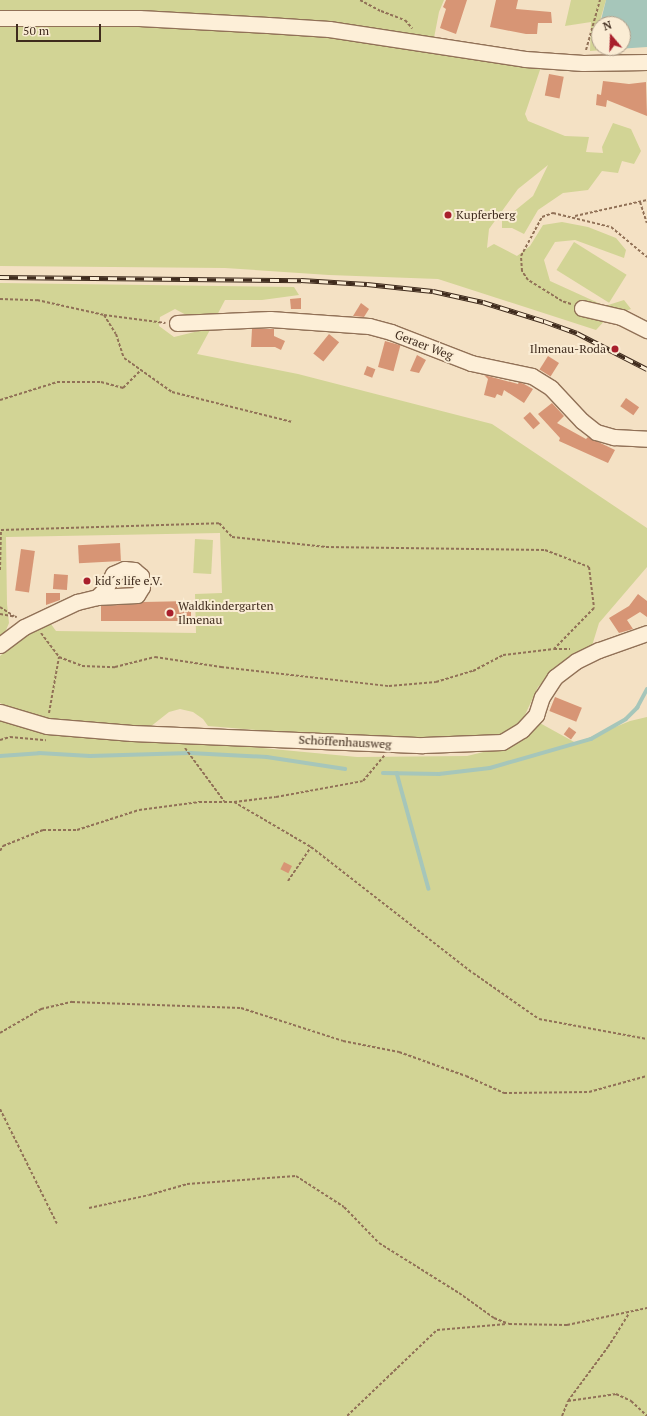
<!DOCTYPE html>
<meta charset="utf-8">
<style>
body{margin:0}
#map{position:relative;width:647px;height:1416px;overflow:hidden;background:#f4e1c4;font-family:"PT Serif",serif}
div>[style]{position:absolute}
.green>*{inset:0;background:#d2d495;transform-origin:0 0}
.water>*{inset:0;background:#a6c6ba}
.stream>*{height:3.5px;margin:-1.75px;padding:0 1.75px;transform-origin:1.75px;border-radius:1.75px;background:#a6c6ba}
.building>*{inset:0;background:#d79575;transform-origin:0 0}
.path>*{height:2px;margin-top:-1px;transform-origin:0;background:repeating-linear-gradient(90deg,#917157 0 3px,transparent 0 5px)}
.roads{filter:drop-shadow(1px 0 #917157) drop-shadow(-1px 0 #917157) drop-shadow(0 1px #917157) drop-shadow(0 -1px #917157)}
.minor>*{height:15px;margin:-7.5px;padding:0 7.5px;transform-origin:7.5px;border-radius:7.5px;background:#fdefd8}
.rail>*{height:4.5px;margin-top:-2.25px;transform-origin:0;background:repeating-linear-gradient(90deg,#faecd4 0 9px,#3f2b1d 0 18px);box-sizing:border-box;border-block:1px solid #3f2b1d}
.dots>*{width:11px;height:11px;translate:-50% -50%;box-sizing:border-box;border:2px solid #faecd4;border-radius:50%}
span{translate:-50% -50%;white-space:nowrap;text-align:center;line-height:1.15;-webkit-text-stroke:4px #faecd4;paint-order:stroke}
.poi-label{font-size:12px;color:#3f2b1d}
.left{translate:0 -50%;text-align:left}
.right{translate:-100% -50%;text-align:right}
.street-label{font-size:12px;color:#3f2b1d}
.north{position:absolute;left:591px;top:16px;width:40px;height:40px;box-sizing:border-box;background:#faecd4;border:1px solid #af9f8b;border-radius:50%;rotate:341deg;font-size:11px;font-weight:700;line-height:16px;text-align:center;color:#3f2b1d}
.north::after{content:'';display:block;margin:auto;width:14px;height:18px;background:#a81f2c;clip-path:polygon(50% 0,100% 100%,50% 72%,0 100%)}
.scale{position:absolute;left:16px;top:24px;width:85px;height:18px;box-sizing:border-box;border:2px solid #3f2b1d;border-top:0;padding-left:5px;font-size:12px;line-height:14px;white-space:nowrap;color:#3f2b1d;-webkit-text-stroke:3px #faecd4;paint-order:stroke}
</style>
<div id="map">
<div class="green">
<i style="clip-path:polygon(0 0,444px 0,439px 12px,434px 38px,434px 54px,541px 67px,525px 114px,528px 121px,565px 136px,589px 137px,586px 152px,603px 153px,602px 147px,613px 123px,631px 129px,641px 151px,634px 164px,622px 161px,618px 173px,602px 171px,588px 190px,563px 193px,538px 210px,524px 234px,512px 228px,502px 228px,502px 221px,533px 196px,548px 165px,518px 189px,489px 229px,487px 248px,494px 244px,517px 256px,530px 246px,543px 225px,562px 222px,588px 227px,616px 238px,626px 250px,624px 258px,575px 240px,555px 242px,544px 260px,550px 281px,605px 306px,624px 300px,631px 309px,608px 317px,596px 330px,438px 279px,329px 275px,225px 268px,0 266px)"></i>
<i style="clip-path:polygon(571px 0,606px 0,599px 24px,599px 48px,602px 50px,590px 51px,591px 22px,565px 26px)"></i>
<i style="left:574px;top:242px;width:62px;height:33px;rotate:32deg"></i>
<i style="clip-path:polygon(0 283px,294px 287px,299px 295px,262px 300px,225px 300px,215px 319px,190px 317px,175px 309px,160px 317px,159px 326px,174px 337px,211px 328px,197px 354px,298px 374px,492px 424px,647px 528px,647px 567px,599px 623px,591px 649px,556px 669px,538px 687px,524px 717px,507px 733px,489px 738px,374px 740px,208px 726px,203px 719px,193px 712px,180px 709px,169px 712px,150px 727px,74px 723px,22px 714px,0 703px,0 656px,13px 644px,48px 620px,56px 631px,196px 633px,195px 594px,222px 593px,220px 533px,6px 537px,7px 604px,9px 623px,4px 635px,0 638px)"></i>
<i style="left:195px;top:539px;width:18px;height:34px;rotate:3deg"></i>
<i style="clip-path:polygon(647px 717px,647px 1416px,0 1416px,0 720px,20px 725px,357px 757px,467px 756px,508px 746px,530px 734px,538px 722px,576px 743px,630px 721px)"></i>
</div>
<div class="water">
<i style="clip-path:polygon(606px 0,647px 0,647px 47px,602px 50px,602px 48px,623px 48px,623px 24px,600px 24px)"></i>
</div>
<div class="stream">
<i style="left:0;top:756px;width:39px;rotate:-4deg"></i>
<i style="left:39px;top:753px;width:51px;rotate:3.4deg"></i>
<i style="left:90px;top:756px;width:100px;rotate:-1.7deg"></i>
<i style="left:190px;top:753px;width:77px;rotate:3deg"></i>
<i style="left:267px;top:757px;width:79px;rotate:8.7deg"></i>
<i style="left:383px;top:773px;width:56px;rotate:1deg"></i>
<i style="left:439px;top:774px;width:51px;rotate:-6.7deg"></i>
<i style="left:490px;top:768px;width:105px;rotate:-16deg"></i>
<i style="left:591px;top:739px;width:40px;rotate:-29.7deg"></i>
<i style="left:626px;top:719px;width:16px;rotate:-45deg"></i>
<i style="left:637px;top:708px;width:21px;rotate:-62deg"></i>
<i style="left:397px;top:773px;width:120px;rotate:74.6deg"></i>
</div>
<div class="building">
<i style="clip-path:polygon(446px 0,467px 0,456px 34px,440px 28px,446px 9px,443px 7px)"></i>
<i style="clip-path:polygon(496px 0,518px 0,516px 9px,551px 12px,552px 23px,538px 23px,537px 34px,526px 34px,490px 27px)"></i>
<i style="left:549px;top:74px;width:15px;height:22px;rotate:11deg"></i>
<i style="clip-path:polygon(603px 81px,629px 84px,646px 82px,647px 116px,607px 100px,606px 107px,596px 105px,597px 94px,601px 95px)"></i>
<i style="clip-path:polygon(301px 298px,301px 309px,291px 309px,290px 299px)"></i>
<i style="clip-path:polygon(361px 303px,369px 309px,364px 317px,353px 316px)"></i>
<i style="clip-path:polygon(252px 329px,274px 329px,274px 336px,285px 341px,281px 350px,275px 347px,251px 347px)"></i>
<i style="left:329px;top:334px;width:13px;height:25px;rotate:39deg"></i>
<i style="left:385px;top:341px;width:16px;height:27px;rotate:15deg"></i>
<i style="clip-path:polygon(417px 355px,426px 360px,419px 373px,410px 371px)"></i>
<i style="left:548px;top:356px;width:13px;height:16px;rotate:32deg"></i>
<i style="left:367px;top:366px;width:9px;height:9px;rotate:21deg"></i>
<i style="clip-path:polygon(484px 375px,518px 384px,519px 382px,524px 384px,533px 389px,524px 403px,504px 390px,502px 396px,497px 394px,495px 398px,484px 395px,488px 379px)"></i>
<i style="left:626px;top:398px;width:16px;height:10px;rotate:35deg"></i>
<i style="clip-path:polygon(552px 403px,564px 416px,557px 423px,586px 439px,588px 437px,615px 450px,608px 463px,559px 441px,560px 438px,538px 414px)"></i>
<i style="left:530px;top:412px;width:15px;height:9px;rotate:48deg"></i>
<i style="left:120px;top:543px;width:18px;height:42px;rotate:87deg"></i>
<i style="left:21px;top:549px;width:14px;height:42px;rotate:8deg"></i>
<i style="left:54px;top:574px;width:14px;height:15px;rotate:4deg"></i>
<i style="clip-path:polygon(46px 593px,60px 593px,60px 600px,46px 605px)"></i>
<i style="clip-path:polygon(638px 594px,647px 601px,647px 617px,640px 612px,627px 620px,633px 629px,619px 633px,609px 618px,629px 606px)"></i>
<i style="clip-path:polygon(191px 601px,191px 621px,101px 621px,101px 606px,137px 604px,143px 602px)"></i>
<i style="left:555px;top:697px;width:29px;height:15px;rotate:22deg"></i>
<i style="left:569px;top:727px;width:9px;height:9px;rotate:36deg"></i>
<i style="left:284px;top:862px;width:9px;height:8px;rotate:27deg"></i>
</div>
<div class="path">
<i style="left:360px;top:0;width:24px;rotate:28deg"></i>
<i style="left:381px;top:11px;width:26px;rotate:21deg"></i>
<i style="left:405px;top:20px;width:11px;rotate:49deg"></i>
<i style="left:586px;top:50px;width:52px;rotate:-74.4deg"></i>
<i style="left:640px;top:202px;width:22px;rotate:72deg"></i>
<i style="left:575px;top:216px;width:74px;rotate:-12.5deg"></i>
<i style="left:0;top:299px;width:37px;rotate:2deg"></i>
<i style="left:37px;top:300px;width:69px;rotate:12.6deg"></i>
<i style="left:104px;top:315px;width:62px;rotate:7.5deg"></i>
<i style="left:571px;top:304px;width:9px;rotate:-162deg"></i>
<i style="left:562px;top:301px;width:40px;rotate:-148deg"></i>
<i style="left:528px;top:280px;width:11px;rotate:-124deg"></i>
<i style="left:522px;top:271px;width:15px;rotate:-94deg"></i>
<i style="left:521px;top:256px;width:44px;rotate:-61.7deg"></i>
<i style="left:542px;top:217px;width:12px;rotate:-20deg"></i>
<i style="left:553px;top:213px;width:60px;rotate:13.6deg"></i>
<i style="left:611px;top:227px;width:47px;rotate:39.8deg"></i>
<i style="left:104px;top:315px;width:22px;rotate:58deg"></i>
<i style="left:116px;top:334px;width:25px;rotate:72deg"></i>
<i style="left:124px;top:358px;width:59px;rotate:35.3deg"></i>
<i style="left:172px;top:392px;width:124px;rotate:14deg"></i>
<i style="left:0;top:400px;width:60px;rotate:-17.5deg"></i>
<i style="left:57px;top:382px;width:44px"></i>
<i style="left:101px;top:382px;width:23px;rotate:15deg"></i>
<i style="left:123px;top:388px;width:24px;rotate:-45deg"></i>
<i style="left:0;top:570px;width:40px;rotate:-88.6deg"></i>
<i style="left:1px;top:530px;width:218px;rotate:-1.8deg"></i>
<i style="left:219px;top:523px;width:19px;rotate:47deg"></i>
<i style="left:232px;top:537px;width:95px;rotate:6.1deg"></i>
<i style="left:326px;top:547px;width:219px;rotate:0.8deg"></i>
<i style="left:545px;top:550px;width:47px;rotate:21.1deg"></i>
<i style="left:589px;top:567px;width:41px;rotate:83deg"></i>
<i style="left:594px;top:608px;width:57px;rotate:134.3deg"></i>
<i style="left:0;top:607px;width:17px;rotate:33deg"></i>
<i style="left:0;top:614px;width:17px;rotate:10deg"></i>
<i style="left:41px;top:633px;width:30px;rotate:53deg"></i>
<i style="left:59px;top:657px;width:25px;rotate:21deg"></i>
<i style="left:82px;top:666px;width:33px;rotate:2deg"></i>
<i style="left:115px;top:667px;width:41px;rotate:-14deg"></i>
<i style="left:155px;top:657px;width:67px;rotate:8.6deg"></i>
<i style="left:221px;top:667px;width:169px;rotate:6.5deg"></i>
<i style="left:389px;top:686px;width:47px;rotate:-4.9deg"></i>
<i style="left:436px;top:682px;width:39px;rotate:-17deg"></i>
<i style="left:473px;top:671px;width:34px;rotate:-28deg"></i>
<i style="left:503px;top:655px;width:51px;rotate:-6.7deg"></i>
<i style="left:554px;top:649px;width:16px"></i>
<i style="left:49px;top:713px;width:57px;rotate:-79.9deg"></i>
<i style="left:0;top:740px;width:10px;rotate:-17deg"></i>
<i style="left:10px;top:737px;width:36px;rotate:5deg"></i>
<i style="left:185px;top:748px;width:66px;rotate:53.7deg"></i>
<i style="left:234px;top:802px;width:89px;rotate:30.3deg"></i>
<i style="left:311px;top:847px;width:205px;rotate:37.9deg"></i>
<i style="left:473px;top:973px;width:80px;rotate:34.9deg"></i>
<i style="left:539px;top:1019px;width:110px;rotate:10.5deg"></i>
<i style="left:0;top:851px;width:6px;rotate:-59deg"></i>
<i style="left:3px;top:846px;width:43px;rotate:-21.8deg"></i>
<i style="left:43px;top:830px;width:34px"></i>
<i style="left:77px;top:830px;width:65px;rotate:-17.9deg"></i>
<i style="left:139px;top:810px;width:61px;rotate:-7.6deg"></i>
<i style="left:199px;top:802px;width:35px"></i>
<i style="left:234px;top:802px;width:42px;rotate:-6.8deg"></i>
<i style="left:276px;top:797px;width:88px;rotate:-10.4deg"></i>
<i style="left:363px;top:781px;width:33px;rotate:-50deg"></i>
<i style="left:288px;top:881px;width:41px;rotate:-55.9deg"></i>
<i style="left:0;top:1033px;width:48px;rotate:-30.3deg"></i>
<i style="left:41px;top:1009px;width:32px;rotate:-13deg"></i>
<i style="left:72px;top:1002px;width:169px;rotate:2deg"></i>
<i style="left:241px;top:1008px;width:107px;rotate:17.9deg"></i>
<i style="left:343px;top:1041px;width:57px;rotate:11.1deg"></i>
<i style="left:399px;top:1052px;width:71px;rotate:19.7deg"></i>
<i style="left:466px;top:1076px;width:42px;rotate:24.1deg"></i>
<i style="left:504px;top:1093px;width:85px;rotate:-0.7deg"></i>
<i style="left:589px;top:1092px;width:60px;rotate:-15.4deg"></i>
<i style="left:0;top:1109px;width:128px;rotate:63.6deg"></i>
<i style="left:89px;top:1208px;width:61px;rotate:-12.2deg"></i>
<i style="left:149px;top:1195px;width:40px;rotate:-16deg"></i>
<i style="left:187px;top:1184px;width:109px;rotate:-4.2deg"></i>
<i style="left:296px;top:1176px;width:57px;rotate:32.9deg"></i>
<i style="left:344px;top:1207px;width:50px;rotate:45.8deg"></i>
<i style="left:379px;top:1243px;width:94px;rotate:32deg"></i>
<i style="left:459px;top:1293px;width:43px;rotate:35.5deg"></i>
<i style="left:494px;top:1318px;width:16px;rotate:22deg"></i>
<i style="left:509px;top:1324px;width:58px;rotate:1deg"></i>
<i style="left:567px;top:1325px;width:82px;rotate:-12deg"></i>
<i style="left:568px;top:1401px;width:49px;rotate:-8.3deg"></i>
<i style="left:616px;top:1394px;width:17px;rotate:25deg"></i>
<i style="left:631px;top:1401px;width:22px;rotate:43deg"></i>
<i style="left:347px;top:1416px;width:124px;rotate:-43.7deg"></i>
<i style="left:437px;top:1330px;width:70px;rotate:-4.9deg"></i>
<i style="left:562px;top:1416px;width:16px;rotate:-68deg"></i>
<i style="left:568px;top:1401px;width:67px;rotate:-53.5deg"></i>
<i style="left:608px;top:1347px;width:39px;rotate:-58deg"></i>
</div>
<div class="roads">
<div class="minor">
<i style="left:0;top:18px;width:139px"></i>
<i style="left:139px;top:18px;width:129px;rotate:3.1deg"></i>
<i style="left:268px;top:25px;width:61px;rotate:3.8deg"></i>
<i style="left:329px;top:29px;width:198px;rotate:8.7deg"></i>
<i style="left:525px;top:59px;width:58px;rotate:3.9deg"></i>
<i style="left:583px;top:63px;width:64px;rotate:-0.9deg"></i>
<i style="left:582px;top:308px;width:40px;rotate:13deg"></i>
<i style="left:621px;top:317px;width:29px;rotate:27deg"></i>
<i style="left:177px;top:323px;width:93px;rotate:-2.5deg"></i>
<i style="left:270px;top:319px;width:99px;rotate:4deg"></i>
<i style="left:369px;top:326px;width:23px;rotate:15deg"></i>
<i style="left:391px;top:332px;width:86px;rotate:21.2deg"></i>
<i style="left:471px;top:363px;width:62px;rotate:12deg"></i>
<i style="left:532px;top:376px;width:22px;rotate:32deg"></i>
<i style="left:551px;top:388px;width:45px;rotate:46.8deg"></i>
<i style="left:582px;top:421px;width:18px;rotate:38deg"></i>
<i style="left:596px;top:432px;width:19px;rotate:16deg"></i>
<i style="left:614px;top:437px;width:33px;rotate:3deg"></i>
<i style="left:0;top:645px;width:30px;rotate:-37deg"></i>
<i style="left:24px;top:627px;width:59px;rotate:-25.3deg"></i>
<i style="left:77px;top:602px;width:21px;rotate:-14deg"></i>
<i style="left:97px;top:597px;width:40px;rotate:-2.9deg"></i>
<i style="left:137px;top:595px;width:9px;rotate:-58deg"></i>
<i style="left:142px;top:587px;width:11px;rotate:-95deg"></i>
<i style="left:141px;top:576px;width:9px;rotate:-139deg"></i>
<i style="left:134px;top:570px;width:10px;rotate:-174deg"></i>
<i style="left:124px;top:569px;width:12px;rotate:156deg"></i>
<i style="left:113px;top:574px;width:16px;rotate:117deg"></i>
<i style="left:106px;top:588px;width:13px;rotate:135deg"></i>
<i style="left:0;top:712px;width:49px;rotate:16.6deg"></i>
<i style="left:47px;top:726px;width:85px;rotate:4.7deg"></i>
<i style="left:132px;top:733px;width:291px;rotate:2.4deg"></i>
<i style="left:423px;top:745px;width:79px;rotate:-2.2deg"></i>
<i style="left:502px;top:742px;width:23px;rotate:-31deg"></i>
<i style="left:522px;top:730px;width:21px;rotate:-47deg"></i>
<i style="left:536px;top:715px;width:19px;rotate:-72deg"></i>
<i style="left:542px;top:697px;width:24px;rotate:-57deg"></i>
<i style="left:555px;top:677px;width:26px;rotate:-37deg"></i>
<i style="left:576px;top:661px;width:25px;rotate:-26deg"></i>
<i style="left:599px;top:650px;width:51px;rotate:-19.5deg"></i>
</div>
</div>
<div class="rail">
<i style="left:0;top:277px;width:301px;rotate:0.6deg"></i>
<i style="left:301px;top:280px;width:66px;rotate:3.5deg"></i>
<i style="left:367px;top:284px;width:66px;rotate:6.1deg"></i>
<i style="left:433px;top:291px;width:51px;rotate:12.4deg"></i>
<i style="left:483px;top:302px;width:64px;rotate:17.3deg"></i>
<i style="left:544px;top:321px;width:35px;rotate:20deg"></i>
<i style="left:577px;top:333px;width:79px;rotate:27.2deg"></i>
</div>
<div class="dots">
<i style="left:448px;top:215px;background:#a81f2c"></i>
<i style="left:615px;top:349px;background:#a81f2c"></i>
<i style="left:87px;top:581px;background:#a81f2c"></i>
<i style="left:170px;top:613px;background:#a81f2c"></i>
</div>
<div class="poi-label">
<span class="left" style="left:456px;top:215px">Kupferberg</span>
<span class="right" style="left:606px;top:349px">Ilmenau-Roda</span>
<span class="left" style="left:95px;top:581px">kid´s life e.V.</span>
<span class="left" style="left:178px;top:613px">Waldkindergarten<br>Ilmenau</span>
</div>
<div class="street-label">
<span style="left:424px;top:345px;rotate:21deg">Geraer Weg</span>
<span style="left:345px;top:742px;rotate:3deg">Schöffenhausweg</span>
</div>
<div class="north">N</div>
<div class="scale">50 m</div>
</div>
